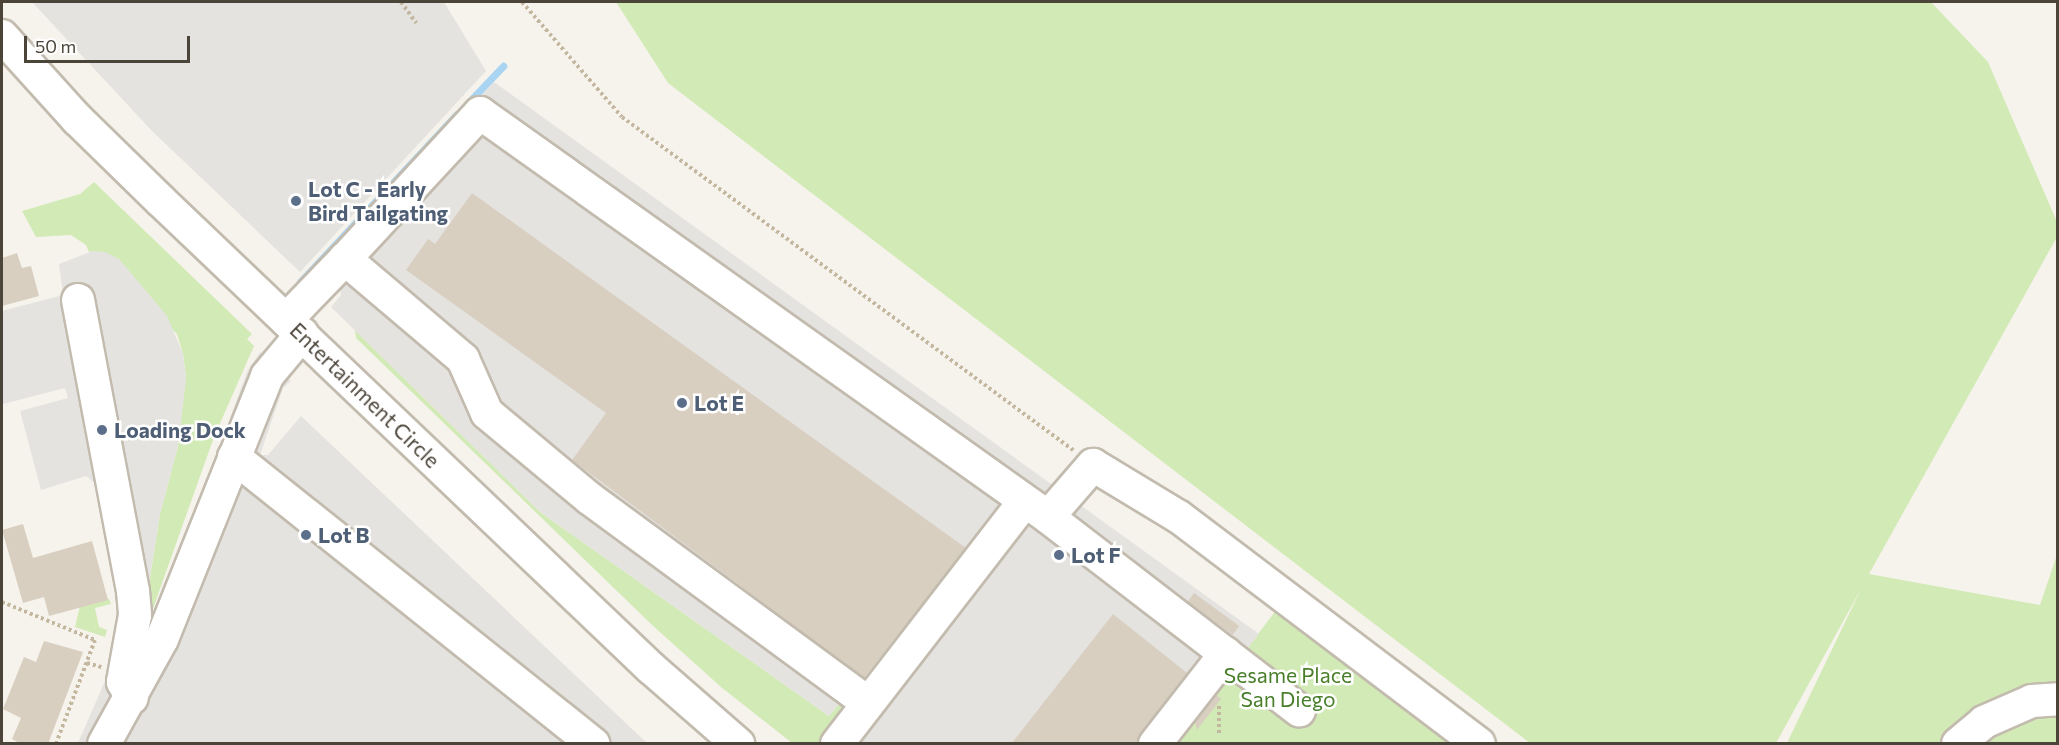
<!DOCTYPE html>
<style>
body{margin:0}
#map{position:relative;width:2059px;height:745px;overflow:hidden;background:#f6f3ec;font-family:Commissioner,sans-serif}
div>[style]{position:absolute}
.green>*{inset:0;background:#d2eab5}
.parking>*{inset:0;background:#e5e3e0}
.stream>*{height:7px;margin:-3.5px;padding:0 3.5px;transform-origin:3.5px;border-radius:3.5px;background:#a9d4f2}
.building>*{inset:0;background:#d8cfc1;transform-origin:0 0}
.path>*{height:4px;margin-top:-2px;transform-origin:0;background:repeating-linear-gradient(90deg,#c4b79f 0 3px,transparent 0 6px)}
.roads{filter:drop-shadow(2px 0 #c2bbae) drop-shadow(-2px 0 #c2bbae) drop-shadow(0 2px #c2bbae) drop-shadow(0 -2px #c2bbae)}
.minor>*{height:32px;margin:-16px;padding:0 16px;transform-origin:16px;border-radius:16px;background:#fff}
.dots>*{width:16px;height:16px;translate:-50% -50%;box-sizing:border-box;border:3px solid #fff;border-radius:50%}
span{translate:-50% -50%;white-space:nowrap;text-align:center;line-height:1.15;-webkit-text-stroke:5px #fff;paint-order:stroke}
.service-label{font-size:21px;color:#4e5e75;font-weight:700}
.left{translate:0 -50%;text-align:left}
.street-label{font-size:21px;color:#4b4439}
.park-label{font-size:21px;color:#4a7f2a}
.frame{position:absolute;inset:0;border:3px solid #4b4439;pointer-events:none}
.scale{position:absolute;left:24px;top:36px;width:166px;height:27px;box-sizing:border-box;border:3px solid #4b4439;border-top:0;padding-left:8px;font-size:18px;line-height:21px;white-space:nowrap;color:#4b4439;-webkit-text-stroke:4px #fff;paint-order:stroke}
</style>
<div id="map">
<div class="green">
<i style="clip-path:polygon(616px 2px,1931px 2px,1988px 62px,2057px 222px,2057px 237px,1869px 574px,2040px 605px,2057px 555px,2057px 743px,1787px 743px,1861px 589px,1776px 743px,1530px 743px,668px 83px)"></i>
<i style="clip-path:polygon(94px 182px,252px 334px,247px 339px,254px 346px,214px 437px,150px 617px,144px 616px,160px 514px,178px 446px,186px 377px,183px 354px,177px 334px,93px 251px,89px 252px,86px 245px,71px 235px,36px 237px,22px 211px,80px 194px)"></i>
<i style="clip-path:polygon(355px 330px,540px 512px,829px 716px,838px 705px,846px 704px,848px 708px,824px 743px,792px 743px,721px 687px,651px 624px,356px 338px)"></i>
<i style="clip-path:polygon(109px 599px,111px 604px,95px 608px,99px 627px,107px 630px,105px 637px,75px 627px,80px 606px)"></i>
<i style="clip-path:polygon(1277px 609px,1462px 744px,1173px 744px,1196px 714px,1200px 717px,1209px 705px,1206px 702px)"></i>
</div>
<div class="parking">
<i style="clip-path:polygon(32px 2px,444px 2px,486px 71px,300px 272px,152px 131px)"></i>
<i style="clip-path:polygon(494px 82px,1259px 634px,1173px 743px,823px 743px,848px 708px,846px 704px,838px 705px,829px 716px,540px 512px,331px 307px,341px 295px,340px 290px,306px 283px)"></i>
<i style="clip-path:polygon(93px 251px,105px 252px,119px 259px,147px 292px,167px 316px,183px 354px,186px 379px,178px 446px,160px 514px,144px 616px,156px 618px,247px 372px,260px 352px,291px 381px,283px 388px,260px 455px,268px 455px,301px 416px,647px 743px,78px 743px,105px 681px,121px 617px,96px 484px,86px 476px,41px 490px,20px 411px,68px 398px,65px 388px,3px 404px,2px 311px,63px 295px,59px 264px)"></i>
</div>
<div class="stream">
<i style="left:464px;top:107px;width:57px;rotate:-46.4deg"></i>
<i style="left:300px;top:282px;width:229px;rotate:-47deg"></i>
</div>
<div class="building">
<i style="clip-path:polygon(472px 193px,966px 548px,864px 678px,572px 460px,606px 413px,406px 270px,428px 239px,435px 244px)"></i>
<i style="clip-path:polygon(17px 253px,22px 268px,31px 266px,39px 296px,2px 306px,2px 258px)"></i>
<i style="clip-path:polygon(23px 524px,33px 558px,92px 541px,108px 600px,49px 616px,44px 597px,23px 603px,2px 530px)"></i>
<i style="left:1194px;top:593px;width:56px;height:11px;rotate:36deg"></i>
<i style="clip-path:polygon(1113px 614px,1187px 673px,1141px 733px,1137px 744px,1011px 744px)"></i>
<i style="clip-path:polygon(44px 641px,83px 652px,48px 744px,21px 744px,12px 739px,21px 718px,3px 709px,24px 657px,36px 662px)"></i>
<i style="clip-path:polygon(1216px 695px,1221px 699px,1197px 730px,1195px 722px)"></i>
</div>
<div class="path">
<i style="left:401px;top:2px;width:26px;rotate:54deg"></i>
<i style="left:522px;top:2px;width:152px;rotate:49deg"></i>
<i style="left:622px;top:117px;width:561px;rotate:36.44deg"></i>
<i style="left:2px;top:602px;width:100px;rotate:22.2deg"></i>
<i style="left:95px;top:640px;width:111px;rotate:110.6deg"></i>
<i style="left:87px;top:663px;width:15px;rotate:16deg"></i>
<i style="left:1219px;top:706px;width:28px;rotate:90deg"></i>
</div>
<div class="roads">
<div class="minor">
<i style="left:2px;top:36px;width:112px;rotate:47.9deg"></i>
<i style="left:77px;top:119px;width:116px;rotate:44.3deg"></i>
<i style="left:160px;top:200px;width:678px;rotate:43.63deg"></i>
<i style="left:651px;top:668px;width:116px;rotate:41.1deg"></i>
<i style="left:78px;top:300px;width:296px;rotate:79.3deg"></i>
<i style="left:133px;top:591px;width:24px;rotate:85deg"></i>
<i style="left:135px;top:615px;width:68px;rotate:100.2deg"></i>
<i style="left:123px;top:682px;width:18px;rotate:61deg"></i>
<i style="left:286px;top:320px;width:85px;rotate:-46deg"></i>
<i style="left:234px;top:457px;width:460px;rotate:38.6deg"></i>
<i style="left:1048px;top:517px;width:69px;rotate:-49.1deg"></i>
<i style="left:1093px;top:465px;width:100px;rotate:31.2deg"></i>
<i style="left:1179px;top:517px;width:376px;rotate:37.1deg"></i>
<i style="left:868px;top:703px;width:346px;rotate:-143.7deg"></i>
<i style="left:589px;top:498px;width:133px;rotate:-140.2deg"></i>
<i style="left:487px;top:413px;width:59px;rotate:-114deg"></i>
<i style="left:463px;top:359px;width:155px;rotate:-139.7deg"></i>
<i style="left:345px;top:259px;width:199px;rotate:-47.2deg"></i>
<i style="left:480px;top:113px;width:697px;rotate:35.42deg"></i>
<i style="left:1048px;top:517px;width:317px;rotate:37.6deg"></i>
<i style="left:104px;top:744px;width:120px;rotate:-61.1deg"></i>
<i style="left:162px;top:639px;width:283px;rotate:-68.2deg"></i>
<i style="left:267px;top:376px;width:55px;rotate:-50.2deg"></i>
<i style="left:837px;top:744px;width:306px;rotate:-52.3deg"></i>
<i style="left:1155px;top:744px;width:115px;rotate:-52deg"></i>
<i style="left:1958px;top:744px;width:34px;rotate:-40deg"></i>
<i style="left:1984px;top:722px;width:52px;rotate:-23.6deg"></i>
<i style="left:2032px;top:701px;width:26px;rotate:-4deg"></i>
</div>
</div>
<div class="dots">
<i style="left:296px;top:201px;background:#5c6f8a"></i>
<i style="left:682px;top:403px;background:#5c6f8a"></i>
<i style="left:102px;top:430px;background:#5c6f8a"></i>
<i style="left:306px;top:535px;background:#5c6f8a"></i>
<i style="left:1059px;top:555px;background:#5c6f8a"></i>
</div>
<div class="service-label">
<span class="left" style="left:308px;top:201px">Lot C - Early<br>Bird Tailgating</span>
<span class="left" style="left:694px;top:403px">Lot E</span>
<span class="left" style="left:114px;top:430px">Loading Dock</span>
<span class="left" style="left:318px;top:535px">Lot B</span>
<span class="left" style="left:1071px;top:555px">Lot F</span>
</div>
<div class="street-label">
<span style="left:365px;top:395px;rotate:44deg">Entertainment Circle</span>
</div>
<div class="park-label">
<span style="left:1288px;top:687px">Sesame Place<br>San Diego</span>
</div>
<div class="frame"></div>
<div class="scale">50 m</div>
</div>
